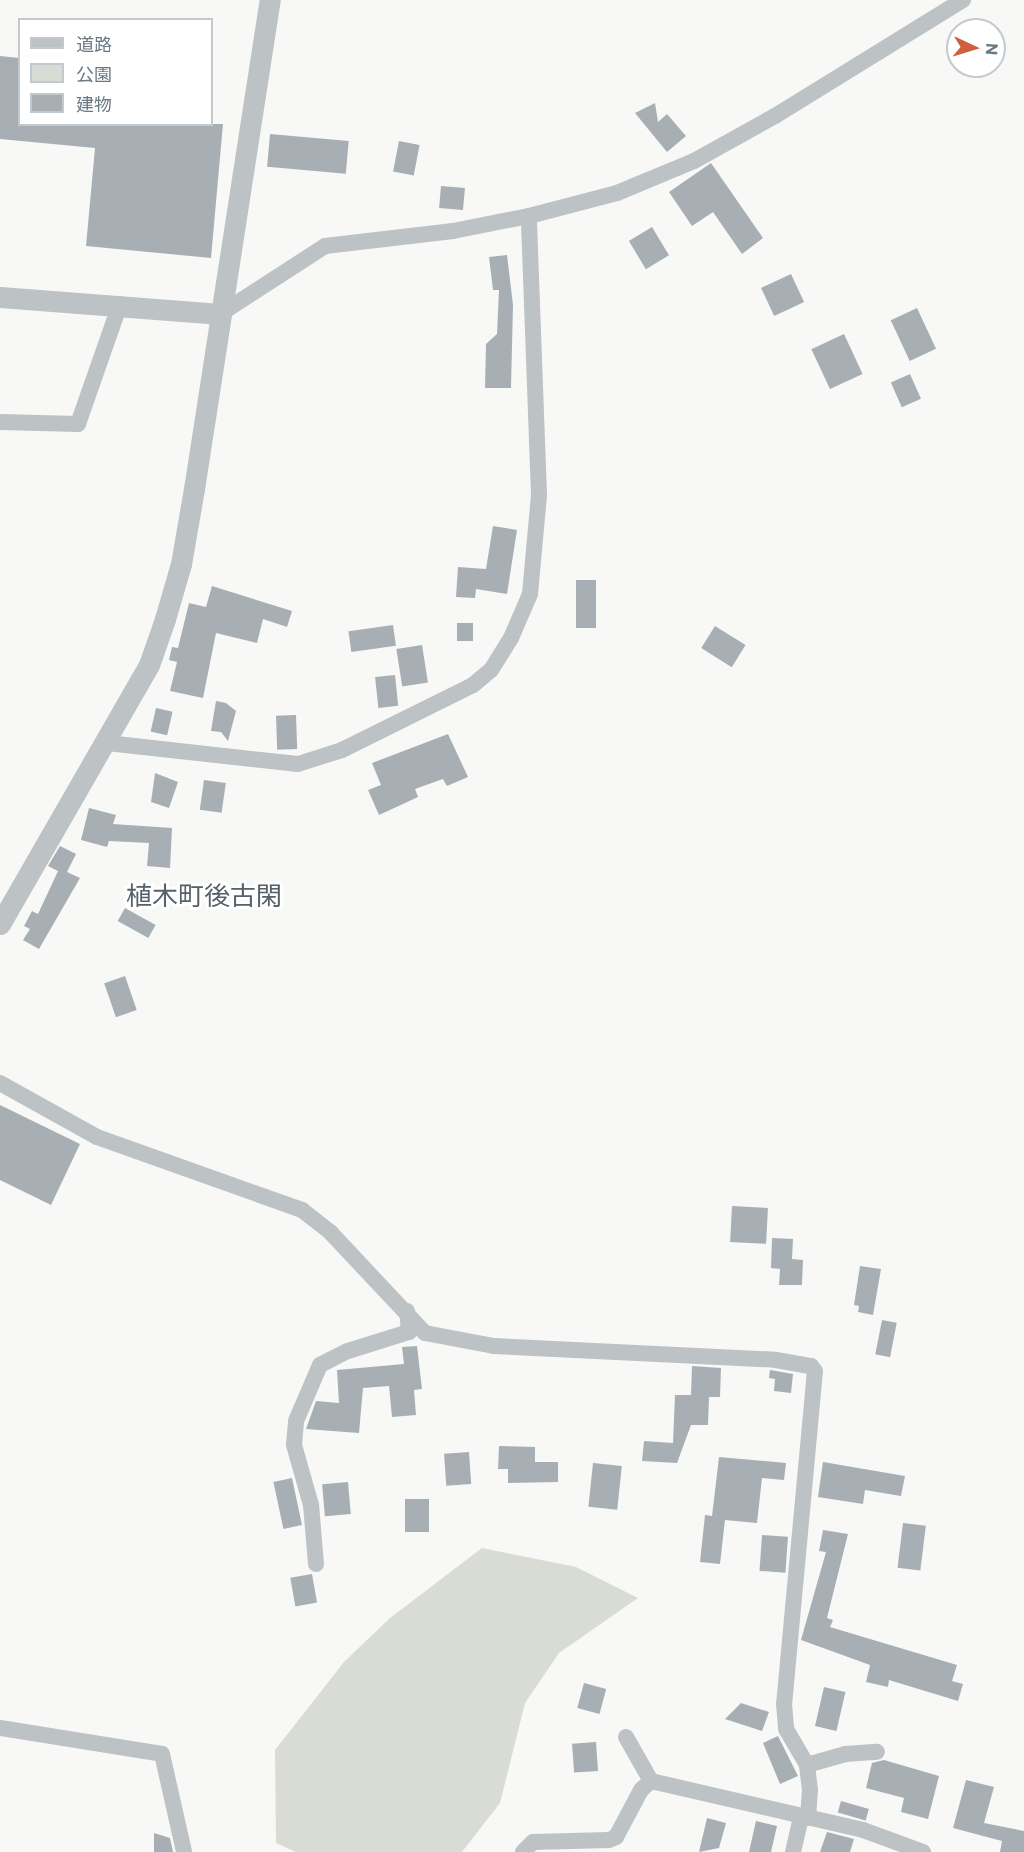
<!DOCTYPE html>
<meta charset="utf-8">
<style>
body{margin:0}
#map{position:relative;width:1024px;height:1852px;overflow:hidden;background:#f8f8f6;font-family:Commissioner,"Noto Sans JP",sans-serif}
div>[style]{position:absolute}
.green>*{inset:0;background:#d8dcd5}
.building>*{inset:0;background:#a8afb4;transform-origin:0 0}
.minor>*{height:16px;margin:-8px;padding:0 8px;transform-origin:8px;border-radius:8px;background:#bdc2c5}
.tertiary>*{height:21px;margin:-10.5px;padding:0 10.5px;transform-origin:10.5px;border-radius:10.5px;background:#bdc2c5}
span{translate:-50% -50%;white-space:nowrap;text-align:center;line-height:1.15;-webkit-text-stroke:6px #fff;paint-order:stroke}
.quarter-label{font-size:26px;color:#576169}
.legend{position:absolute;left:18px;top:18px;width:195px;height:108px;box-sizing:border-box;background:#fff;border:2px solid #c3c9cd;margin:0;padding:8px 10px;list-style:none;font-size:18px;color:#6a7883}
.legend li{display:flex;align-items:center;gap:12px;height:30px}
.legend b{width:30px;border:2px solid #c3c9cd}
.north{position:absolute;left:946px;top:18px;width:60px;height:60px;box-sizing:border-box;background:#fff;border:2px solid #c3c9cd;border-radius:50%;rotate:94deg;font-size:16px;font-weight:700;line-height:24px;text-align:center;color:#6a7883}
.north::after{content:'';display:block;margin:auto;width:21px;height:27px;background:#d05f3e;clip-path:polygon(50% 0,100% 100%,50% 72%,0 100%)}
</style>
<div id="map">
<div class="green">
<i style="clip-path:polygon(482px 1548px,576px 1567px,638px 1598px,559px 1653px,525px 1703px,500px 1803px,462px 1852px,296px 1852px,276px 1843px,275px 1750px,344px 1662px,390px 1618px)"></i>
</div>
<div class="building">
<i style="clip-path:polygon(0 56px,20px 58px,20px 124px,223px 124px,211px 258px,86px 246px,95px 148px,0 139px)"></i>
<i style="clip-path:polygon(655px 103px,658px 122px,667px 114px,686px 136px,667px 152px,635px 113px)"></i>
<i style="left:270px;top:134px;width:79px;height:33px;rotate:5deg"></i>
<i style="left:399px;top:141px;width:21px;height:31px;rotate:11deg"></i>
<i style="clip-path:polygon(711px 163px,763px 238px,742px 254px,713px 212px,692px 226px,669px 192px)"></i>
<i style="left:441px;top:186px;width:24px;height:22px;rotate:5deg"></i>
<i style="left:652px;top:227px;width:33px;height:27px;rotate:59deg"></i>
<i style="clip-path:polygon(507px 255px,513px 305px,511px 388px,485px 388px,486px 344px,497px 334px,499px 290px,493px 290px,489px 257px)"></i>
<i style="left:791px;top:274px;width:31px;height:33px;rotate:65deg"></i>
<i style="left:917px;top:308px;width:45px;height:29px;rotate:65deg"></i>
<i style="left:844px;top:334px;width:44px;height:36px;rotate:65deg"></i>
<i style="left:910px;top:374px;width:27px;height:21px;rotate:66deg"></i>
<i style="clip-path:polygon(493px 526px,517px 530px,507px 594px,476px 589px,475px 598px,456px 597px,458px 567px,486px 569px)"></i>
<i style="left:576px;top:580px;width:20px;height:48px"></i>
<i style="clip-path:polygon(212px 586px,292px 611px,287px 627px,263px 619px,257px 643px,216px 633px,203px 698px,170px 691px,177px 662px,169px 660px,172px 647px,178px 648px,189px 603px,206px 607px)"></i>
<i style="left:457px;top:623px;width:16px;height:18px"></i>
<i style="left:393px;top:625px;width:21px;height:45px;rotate:82deg"></i>
<i style="left:715px;top:626px;width:36px;height:26px;rotate:32deg"></i>
<i style="left:422px;top:645px;width:38px;height:26px;rotate:81deg"></i>
<i style="left:395px;top:675px;width:31px;height:20px;rotate:84deg"></i>
<i style="clip-path:polygon(216px 701px,226px 703px,236px 711px,228px 741px,221px 732px,211px 731px)"></i>
<i style="left:156px;top:708px;width:17px;height:24px;rotate:13deg"></i>
<i style="left:296px;top:715px;width:34px;height:20px;rotate:88deg"></i>
<i style="clip-path:polygon(448px 734px,468px 777px,447px 786px,443px 779px,415px 789px,418px 797px,379px 815px,368px 790px,381px 785px,372px 763px)"></i>
<i style="clip-path:polygon(155px 773px,178px 782px,169px 808px,151px 802px)"></i>
<i style="left:204px;top:780px;width:22px;height:30px;rotate:8deg"></i>
<i style="clip-path:polygon(89px 808px,116px 815px,113px 824px,172px 828px,170px 868px,147px 866px,149px 843px,109px 841px,107px 847px,81px 840px)"></i>
<i style="clip-path:polygon(60px 846px,76px 854px,67px 872px,80px 878px,39px 949px,23px 940px,30px 929px,24px 926px,32px 911px,38px 914px,58px 871px,48px 866px)"></i>
<i style="left:125px;top:908px;width:35px;height:15px;rotate:29deg"></i>
<i style="left:125px;top:976px;width:36px;height:22px;rotate:71deg"></i>
<i style="clip-path:polygon(0 1105px,80px 1144px,51px 1205px,0 1180px)"></i>
<i style="left:732px;top:1206px;width:36px;height:36px;rotate:3deg"></i>
<i style="clip-path:polygon(772px 1238px,793px 1239px,792px 1259px,803px 1260px,802px 1285px,779px 1285px,780px 1269px,771px 1268px)"></i>
<i style="clip-path:polygon(860px 1266px,881px 1269px,873px 1315px,858px 1312px,859px 1306px,854px 1305px)"></i>
<i style="left:882px;top:1320px;width:15px;height:35px;rotate:11deg"></i>
<i style="clip-path:polygon(417px 1346px,422px 1389px,414px 1390px,416px 1415px,392px 1417px,389px 1386px,363px 1388px,359px 1433px,306px 1429px,316px 1401px,339px 1403px,337px 1370px,404px 1364px,402px 1347px)"></i>
<i style="clip-path:polygon(692px 1366px,721px 1368px,720px 1397px,709px 1397px,708px 1425px,691px 1425px,677px 1463px,642px 1461px,644px 1441px,673px 1443px,675px 1395px,691px 1395px)"></i>
<i style="clip-path:polygon(770px 1370px,793px 1374px,791px 1393px,774px 1391px,775px 1379px,769px 1378px)"></i>
<i style="clip-path:polygon(499px 1446px,535px 1447px,535px 1462px,558px 1462px,558px 1482px,508px 1483px,508px 1469px,498px 1469px)"></i>
<i style="left:469px;top:1452px;width:32px;height:25px;rotate:86deg"></i>
<i style="clip-path:polygon(719px 1457px,786px 1463px,784px 1480px,762px 1478px,757px 1523px,725px 1520px,720px 1564px,700px 1562px,705px 1515px,712px 1516px)"></i>
<i style="clip-path:polygon(823px 1462px,905px 1476px,901px 1496px,865px 1490px,863px 1504px,818px 1497px)"></i>
<i style="left:593px;top:1463px;width:29px;height:44px;rotate:6deg"></i>
<i style="left:292px;top:1478px;width:48px;height:19px;rotate:78deg"></i>
<i style="left:348px;top:1482px;width:32px;height:26px;rotate:85deg"></i>
<i style="left:405px;top:1499px;width:24px;height:33px"></i>
<i style="left:903px;top:1523px;width:23px;height:45px;rotate:7deg"></i>
<i style="clip-path:polygon(823px 1530px,848px 1534px,827px 1618px,833px 1620px,830px 1627px,957px 1665px,952px 1681px,963px 1684px,958px 1701px,889px 1680px,888px 1687px,866px 1682px,870px 1665px,801px 1640px,826px 1552px,819px 1551px)"></i>
<i style="left:762px;top:1535px;width:26px;height:36px;rotate:4deg"></i>
<i style="left:312px;top:1574px;width:29px;height:22px;rotate:80deg"></i>
<i style="left:584px;top:1683px;width:23px;height:26px;rotate:15deg"></i>
<i style="left:824px;top:1687px;width:22px;height:40px;rotate:13deg"></i>
<i style="clip-path:polygon(741px 1703px,769px 1712px,762px 1731px,725px 1719px)"></i>
<i style="clip-path:polygon(778px 1736px,798px 1776px,780px 1784px,763px 1743px)"></i>
<i style="left:596px;top:1742px;width:29px;height:24px;rotate:86deg"></i>
<i style="clip-path:polygon(884px 1760px,939px 1776px,928px 1819px,901px 1812px,904px 1798px,866px 1788px,872px 1763px)"></i>
<i style="clip-path:polygon(966px 1780px,994px 1787px,984px 1823px,1024px 1831px,1024px 1852px,1000px 1852px,1002px 1841px,953px 1828px)"></i>
<i style="left:841px;top:1801px;width:29px;height:12px;rotate:16deg"></i>
<i style="clip-path:polygon(707px 1818px,726px 1823px,719px 1848px,699px 1852px)"></i>
<i style="clip-path:polygon(756px 1821px,777px 1826px,771px 1852px,749px 1852px)"></i>
<i style="clip-path:polygon(827px 1832px,854px 1839px,850px 1852px,820px 1852px)"></i>
<i style="clip-path:polygon(154px 1833px,170px 1838px,173px 1852px,154px 1852px)"></i>
</div>
<div class="minor">
<i style="left:220px;top:314px;width:125px;rotate:-32.9deg"></i>
<i style="left:325px;top:246px;width:129px;rotate:-6.7deg"></i>
<i style="left:453px;top:231px;width:77px;rotate:-11.2deg"></i>
<i style="left:529px;top:216px;width:91px;rotate:-14.6deg"></i>
<i style="left:617px;top:193px;width:83px;rotate:-22.6deg"></i>
<i style="left:694px;top:161px;width:93px;rotate:-29.1deg"></i>
<i style="left:775px;top:116px;width:221px;rotate:-31.7deg"></i>
<i style="left:0;top:422px;width:78px;rotate:1.5deg"></i>
<i style="left:78px;top:424px;width:127px;rotate:-70.7deg"></i>
<i style="left:107px;top:743px;width:192px;rotate:6.3deg"></i>
<i style="left:298px;top:764px;width:46px;rotate:-17.7deg"></i>
<i style="left:342px;top:750px;width:146px;rotate:-26.4deg"></i>
<i style="left:473px;top:685px;width:23px;rotate:-40deg"></i>
<i style="left:491px;top:670px;width:38px;rotate:-58deg"></i>
<i style="left:511px;top:638px;width:48px;rotate:-66.6deg"></i>
<i style="left:530px;top:594px;width:99px;rotate:-84.8deg"></i>
<i style="left:539px;top:495px;width:279px;rotate:-92.1deg"></i>
<i style="left:0;top:1083px;width:111px;rotate:29.1deg"></i>
<i style="left:97px;top:1137px;width:218px;rotate:19.6deg"></i>
<i style="left:302px;top:1210px;width:37px;rotate:38deg"></i>
<i style="left:331px;top:1233px;width:137px;rotate:46.8deg"></i>
<i style="left:425px;top:1333px;width:70px;rotate:10.7deg"></i>
<i style="left:494px;top:1346px;width:282px;rotate:2.8deg"></i>
<i style="left:776px;top:1360px;width:36px;rotate:10deg"></i>
<i style="left:811px;top:1366px;width:6px;rotate:51deg"></i>
<i style="left:815px;top:1371px;width:334px;rotate:95.3deg"></i>
<i style="left:784px;top:1704px;width:25px;rotate:85deg"></i>
<i style="left:786px;top:1729px;width:42px;rotate:59.7deg"></i>
<i style="left:316px;top:1564px;width:59px;rotate:-94.8deg"></i>
<i style="left:311px;top:1505px;width:62px;rotate:-105.8deg"></i>
<i style="left:294px;top:1445px;width:24px;rotate:-85deg"></i>
<i style="left:296px;top:1421px;width:61px;rotate:-66.8deg"></i>
<i style="left:320px;top:1365px;width:31px;rotate:-27deg"></i>
<i style="left:348px;top:1351px;width:64px;rotate:-17.3deg"></i>
<i style="left:409px;top:1332px;width:21px;rotate:-95deg"></i>
<i style="left:0;top:1728px;width:164px;rotate:9.1deg"></i>
<i style="left:162px;top:1754px;width:100px;rotate:77.3deg"></i>
<i style="left:626px;top:1737px;width:51px;rotate:60.4deg"></i>
<i style="left:651px;top:1781px;width:218px;rotate:13deg"></i>
<i style="left:863px;top:1830px;width:64px;rotate:20.1deg"></i>
<i style="left:808px;top:1818px;width:28px;rotate:-86deg"></i>
<i style="left:810px;top:1790px;width:25px;rotate:-97deg"></i>
<i style="left:807px;top:1765px;width:40px;rotate:-16deg"></i>
<i style="left:845px;top:1754px;width:32px;rotate:-4deg"></i>
<i style="left:523px;top:1852px;width:14px;rotate:-45deg"></i>
<i style="left:533px;top:1842px;width:76px;rotate:-1.5deg"></i>
<i style="left:609px;top:1840px;width:8px;rotate:-23deg"></i>
<i style="left:616px;top:1837px;width:53px;rotate:-62deg"></i>
<i style="left:641px;top:1790px;width:13px;rotate:-42deg"></i>
<i style="left:793px;top:1852px;width:36px;rotate:-77deg"></i>
</div>
<div class="tertiary">
<i style="left:0;top:297px;width:221px;rotate:4.4deg"></i>
<i style="left:0;top:924px;width:299px;rotate:-60.1deg"></i>
<i style="left:149px;top:665px;width:49px;rotate:-70.8deg"></i>
<i style="left:165px;top:619px;width:57px;rotate:-73.8deg"></i>
<i style="left:181px;top:564px;width:76px;rotate:-80.2deg"></i>
<i style="left:194px;top:489px;width:495px;rotate:-81.2deg"></i>
</div>
<div class="quarter-label">
<span style="left:204px;top:895px">植木町後古閑</span>
</div>
<ul class="legend">
<li><b style="height:8px;background:#bdc2c5"></b>道路</li>
<li><b style="height:16px;background:#d8dcd5"></b>公園</li>
<li><b style="height:16px;background:#a8afb4"></b>建物</li>
</ul>
<div class="north">N</div>
</div>
